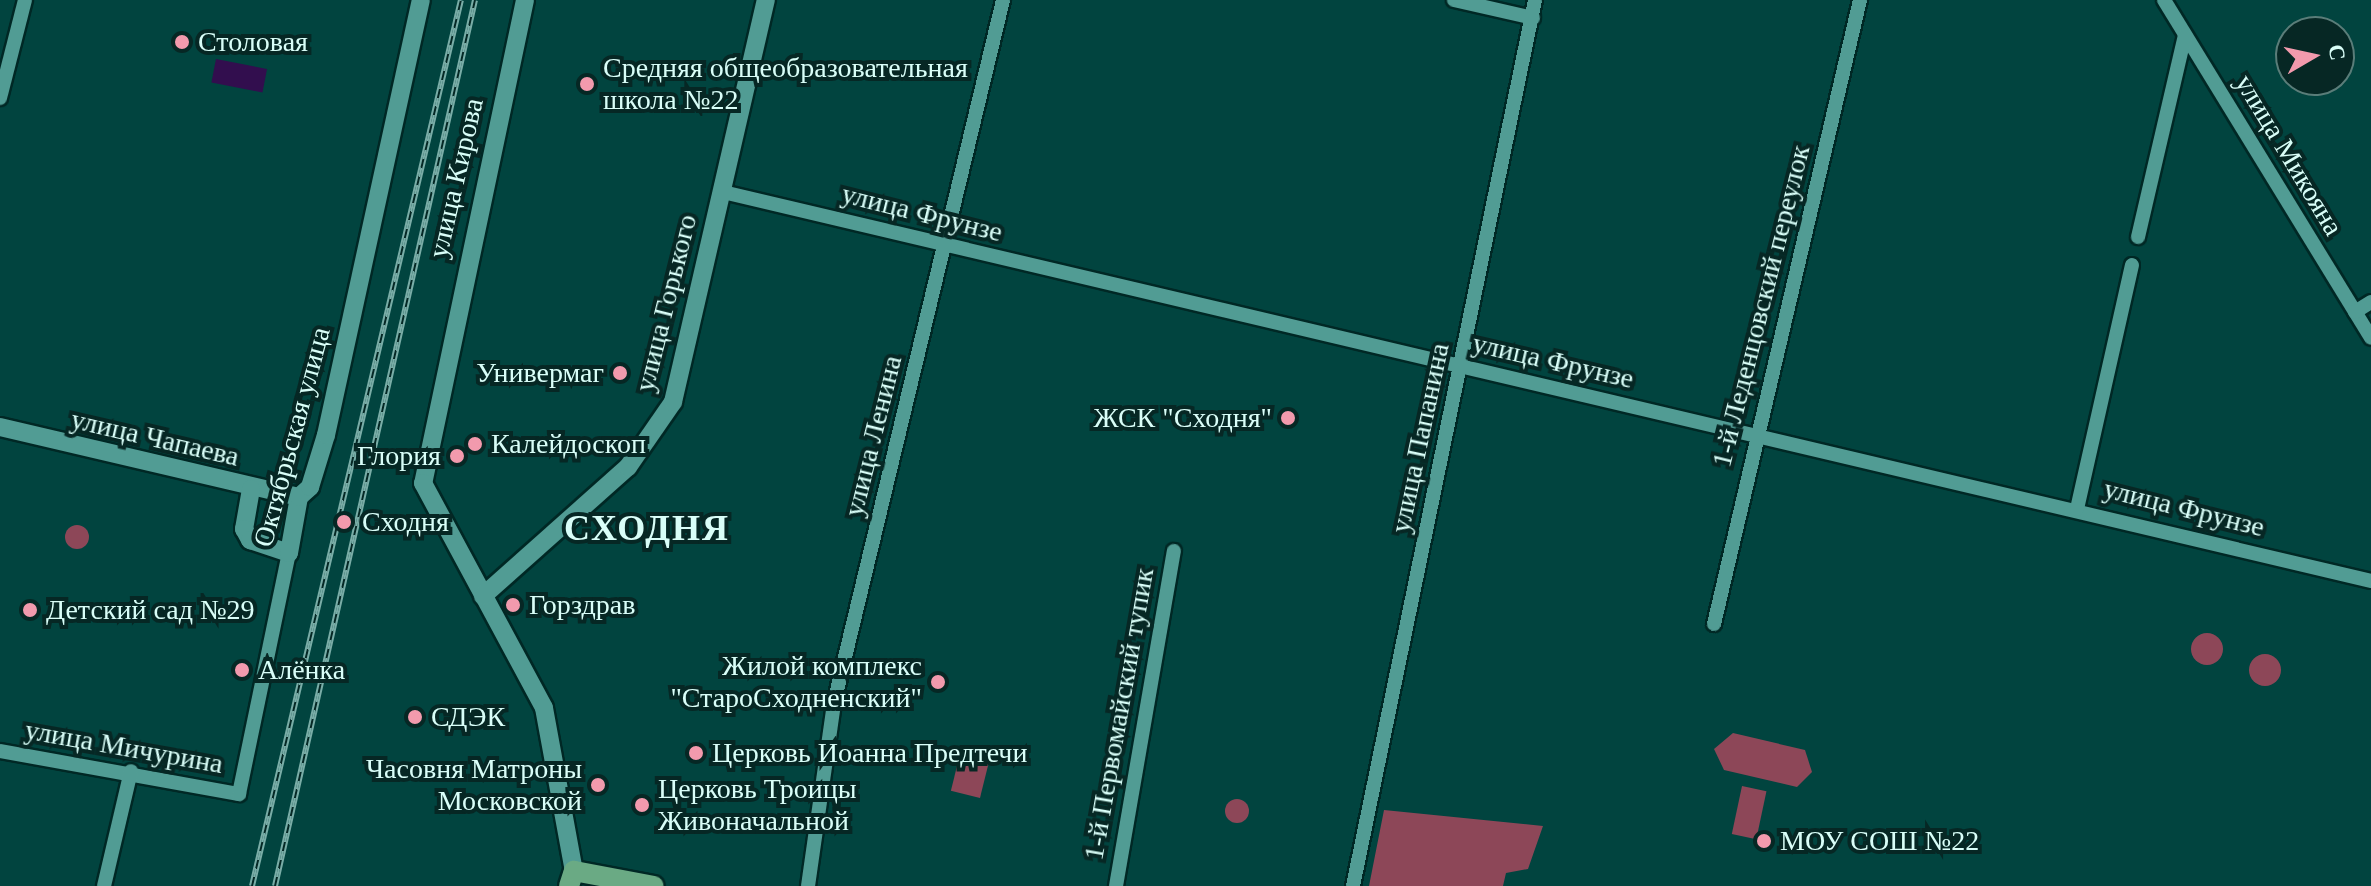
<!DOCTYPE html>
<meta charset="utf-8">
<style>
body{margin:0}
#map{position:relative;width:2371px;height:886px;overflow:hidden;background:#01443f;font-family:"Times New Roman",serif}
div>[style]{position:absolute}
.green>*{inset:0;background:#8d4758;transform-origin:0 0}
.round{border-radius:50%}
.water>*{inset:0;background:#320e4e;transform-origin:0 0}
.roads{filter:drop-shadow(2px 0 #002825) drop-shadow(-2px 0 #002825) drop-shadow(0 2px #002825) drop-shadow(0 -2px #002825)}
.minor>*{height:14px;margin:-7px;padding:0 7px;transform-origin:7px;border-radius:7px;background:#519c94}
.tertiary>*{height:18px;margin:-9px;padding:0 9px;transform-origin:9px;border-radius:9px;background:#519c94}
.secondary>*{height:20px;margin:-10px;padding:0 10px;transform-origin:10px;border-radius:10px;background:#6aaa84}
.rail>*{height:6px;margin-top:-3px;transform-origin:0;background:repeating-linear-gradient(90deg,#062724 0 9px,#7aada7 0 18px);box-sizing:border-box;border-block:2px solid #7aada7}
.dots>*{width:22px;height:22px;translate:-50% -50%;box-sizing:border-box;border:4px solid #062724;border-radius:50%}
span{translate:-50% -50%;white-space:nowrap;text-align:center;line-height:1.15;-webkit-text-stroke:8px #062724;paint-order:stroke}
.poi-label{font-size:28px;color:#d9fef8}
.left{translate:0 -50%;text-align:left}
.right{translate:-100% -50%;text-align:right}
.street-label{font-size:28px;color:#d9fef8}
.district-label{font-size:36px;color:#d9fef8;font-weight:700;letter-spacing:2px}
.north{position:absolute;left:2275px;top:16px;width:80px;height:80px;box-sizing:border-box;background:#062724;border:2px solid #5a7d79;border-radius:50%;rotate:81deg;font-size:22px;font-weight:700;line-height:32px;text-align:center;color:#d9fef8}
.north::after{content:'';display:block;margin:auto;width:28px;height:36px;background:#f29aad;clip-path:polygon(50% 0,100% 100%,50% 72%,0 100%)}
</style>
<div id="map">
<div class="green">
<i class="round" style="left:65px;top:525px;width:24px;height:24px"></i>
<i class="round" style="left:2191px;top:633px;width:32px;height:32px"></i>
<i class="round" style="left:2249px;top:654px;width:32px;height:32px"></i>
<i style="clip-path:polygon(1733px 733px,1805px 750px,1812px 772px,1797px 787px,1724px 770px,1714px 749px)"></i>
<i style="left:962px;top:746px;width:30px;height:46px;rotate:14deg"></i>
<i style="left:1742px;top:786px;width:25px;height:49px;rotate:12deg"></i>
<i class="round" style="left:1225px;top:799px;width:24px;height:24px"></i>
<i style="clip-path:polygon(1384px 810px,1543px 826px,1528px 869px,1506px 873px,1503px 886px,1369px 886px)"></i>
</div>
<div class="water">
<i style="left:216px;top:59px;width:52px;height:24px;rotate:11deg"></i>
</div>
<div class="roads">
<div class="minor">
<i style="left:1454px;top:0;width:81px;rotate:12.8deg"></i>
<i style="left:2164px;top:0;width:396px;rotate:58.5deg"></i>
<i style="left:0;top:98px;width:101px;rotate:-75.7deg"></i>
<i style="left:723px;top:192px;width:1693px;rotate:13.28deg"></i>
<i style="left:2138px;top:237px;width:207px;rotate:-76.9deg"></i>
<i style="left:2355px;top:312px;width:19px;rotate:-32deg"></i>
<i style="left:2077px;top:509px;width:250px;rotate:-77.3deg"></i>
<i style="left:1714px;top:624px;width:641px;rotate:-76.83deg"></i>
<i style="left:0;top:751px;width:243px;rotate:10.2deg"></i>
<i style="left:239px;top:794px;width:246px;rotate:-78.3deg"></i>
<i style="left:104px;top:886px;width:118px;rotate:-76.8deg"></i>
<i style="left:808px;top:886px;width:185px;rotate:-81.9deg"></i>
<i style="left:834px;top:703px;width:723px;rotate:-76.48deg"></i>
<i style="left:1116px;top:886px;width:340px;rotate:-80.2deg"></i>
<i style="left:1353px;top:886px;width:904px;rotate:-78.39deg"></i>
</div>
<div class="tertiary">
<i style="left:525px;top:0;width:494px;rotate:101.9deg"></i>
<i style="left:423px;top:483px;width:255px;rotate:61.7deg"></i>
<i style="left:544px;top:708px;width:166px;rotate:79.6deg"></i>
<i style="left:0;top:427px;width:307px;rotate:13.2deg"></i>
<i style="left:251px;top:489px;width:41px;rotate:99.9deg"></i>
<i style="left:244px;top:529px;width:13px;rotate:61deg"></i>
<i style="left:250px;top:540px;width:41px;rotate:18.4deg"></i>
<i style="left:289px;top:553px;width:57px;rotate:-79.9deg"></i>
<i style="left:299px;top:497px;width:15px;rotate:-42deg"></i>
<i style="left:310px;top:487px;width:54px;rotate:-72.9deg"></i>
<i style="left:326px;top:435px;width:445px;rotate:-77.7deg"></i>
<i style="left:483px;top:596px;width:194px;rotate:-41.7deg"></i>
<i style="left:628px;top:467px;width:79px;rotate:-55.3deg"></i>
<i style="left:673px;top:402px;width:413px;rotate:-77deg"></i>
</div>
<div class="secondary">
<i style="left:569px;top:886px;width:16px;rotate:-72deg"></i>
<i style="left:574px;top:871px;width:81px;rotate:10.6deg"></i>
</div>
</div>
<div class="rail">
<i style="left:252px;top:886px;width:910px;rotate:-76.73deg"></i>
<i style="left:275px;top:886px;width:908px;rotate:-77.28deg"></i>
</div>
<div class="dots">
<i style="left:182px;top:42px;background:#f29aad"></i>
<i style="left:587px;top:84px;background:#f29aad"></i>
<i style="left:620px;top:373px;background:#f29aad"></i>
<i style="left:1288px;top:418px;background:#f29aad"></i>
<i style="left:475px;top:444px;background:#f29aad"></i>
<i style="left:457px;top:456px;background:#f29aad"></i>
<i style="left:344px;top:522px;background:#f29aad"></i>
<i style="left:513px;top:605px;background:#f29aad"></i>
<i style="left:30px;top:610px;background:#f29aad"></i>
<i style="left:242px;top:670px;background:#f29aad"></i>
<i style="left:938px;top:682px;background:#f29aad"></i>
<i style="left:415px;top:717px;background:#f29aad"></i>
<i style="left:696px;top:753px;background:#f29aad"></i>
<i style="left:598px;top:785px;background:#f29aad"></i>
<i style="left:642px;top:805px;background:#f29aad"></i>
<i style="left:1764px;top:841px;background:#f29aad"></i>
</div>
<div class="poi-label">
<span class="left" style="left:198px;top:42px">Столовая</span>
<span class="left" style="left:603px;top:84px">Средняя общеобразовательная<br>школа №22</span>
<span class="right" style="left:604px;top:373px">Универмаг</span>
<span class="right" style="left:1272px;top:418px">ЖСК "Сходня"</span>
<span class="left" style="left:491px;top:444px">Калейдоскоп</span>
<span class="right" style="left:441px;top:456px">Глория</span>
<span class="left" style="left:362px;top:522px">Сходня</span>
<span class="left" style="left:529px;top:605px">Горздрав</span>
<span class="left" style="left:46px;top:610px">Детский сад №29</span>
<span class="right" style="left:922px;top:682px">Жилой комплекс<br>"СтароСходненский"</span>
<span class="left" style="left:258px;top:670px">Алёнка</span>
<span class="left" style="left:431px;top:717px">СДЭК</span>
<span class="left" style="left:712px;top:753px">Церковь Иоанна Предтечи</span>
<span class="right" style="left:582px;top:785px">Часовня Матроны<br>Московской</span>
<span class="left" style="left:658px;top:805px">Церковь Троицы<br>Живоначальной</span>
<span class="left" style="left:1780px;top:841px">МОУ СОШ №22</span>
</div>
<div class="street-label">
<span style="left:2289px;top:155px;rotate:59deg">улица Микояна</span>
<span style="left:456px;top:178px;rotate:-77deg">улица Кирова</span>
<span style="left:922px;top:213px;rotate:14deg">улица Фрунзе</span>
<span style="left:666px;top:303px;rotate:-76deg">улица Горького</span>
<span style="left:1761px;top:306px;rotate:-76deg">1-й Леденцовский переулок</span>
<span style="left:1553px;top:361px;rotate:13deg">улица Фрунзе</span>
<span style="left:873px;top:436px;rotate:-76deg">улица Ленина</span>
<span style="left:292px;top:437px;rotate:-75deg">Октябрьская улица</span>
<span style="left:155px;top:438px;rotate:13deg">улица Чапаева</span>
<span style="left:1420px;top:438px;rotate:-78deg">улица Папанина</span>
<span style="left:2184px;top:508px;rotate:14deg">улица Фрунзе</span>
<span style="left:1119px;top:714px;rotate:-80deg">1-й Первомайский тупик</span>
<span style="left:124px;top:747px;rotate:10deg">улица Мичурина</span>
</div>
<div class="district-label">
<span style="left:647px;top:529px">СХОДНЯ</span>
</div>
<div class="north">С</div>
</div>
